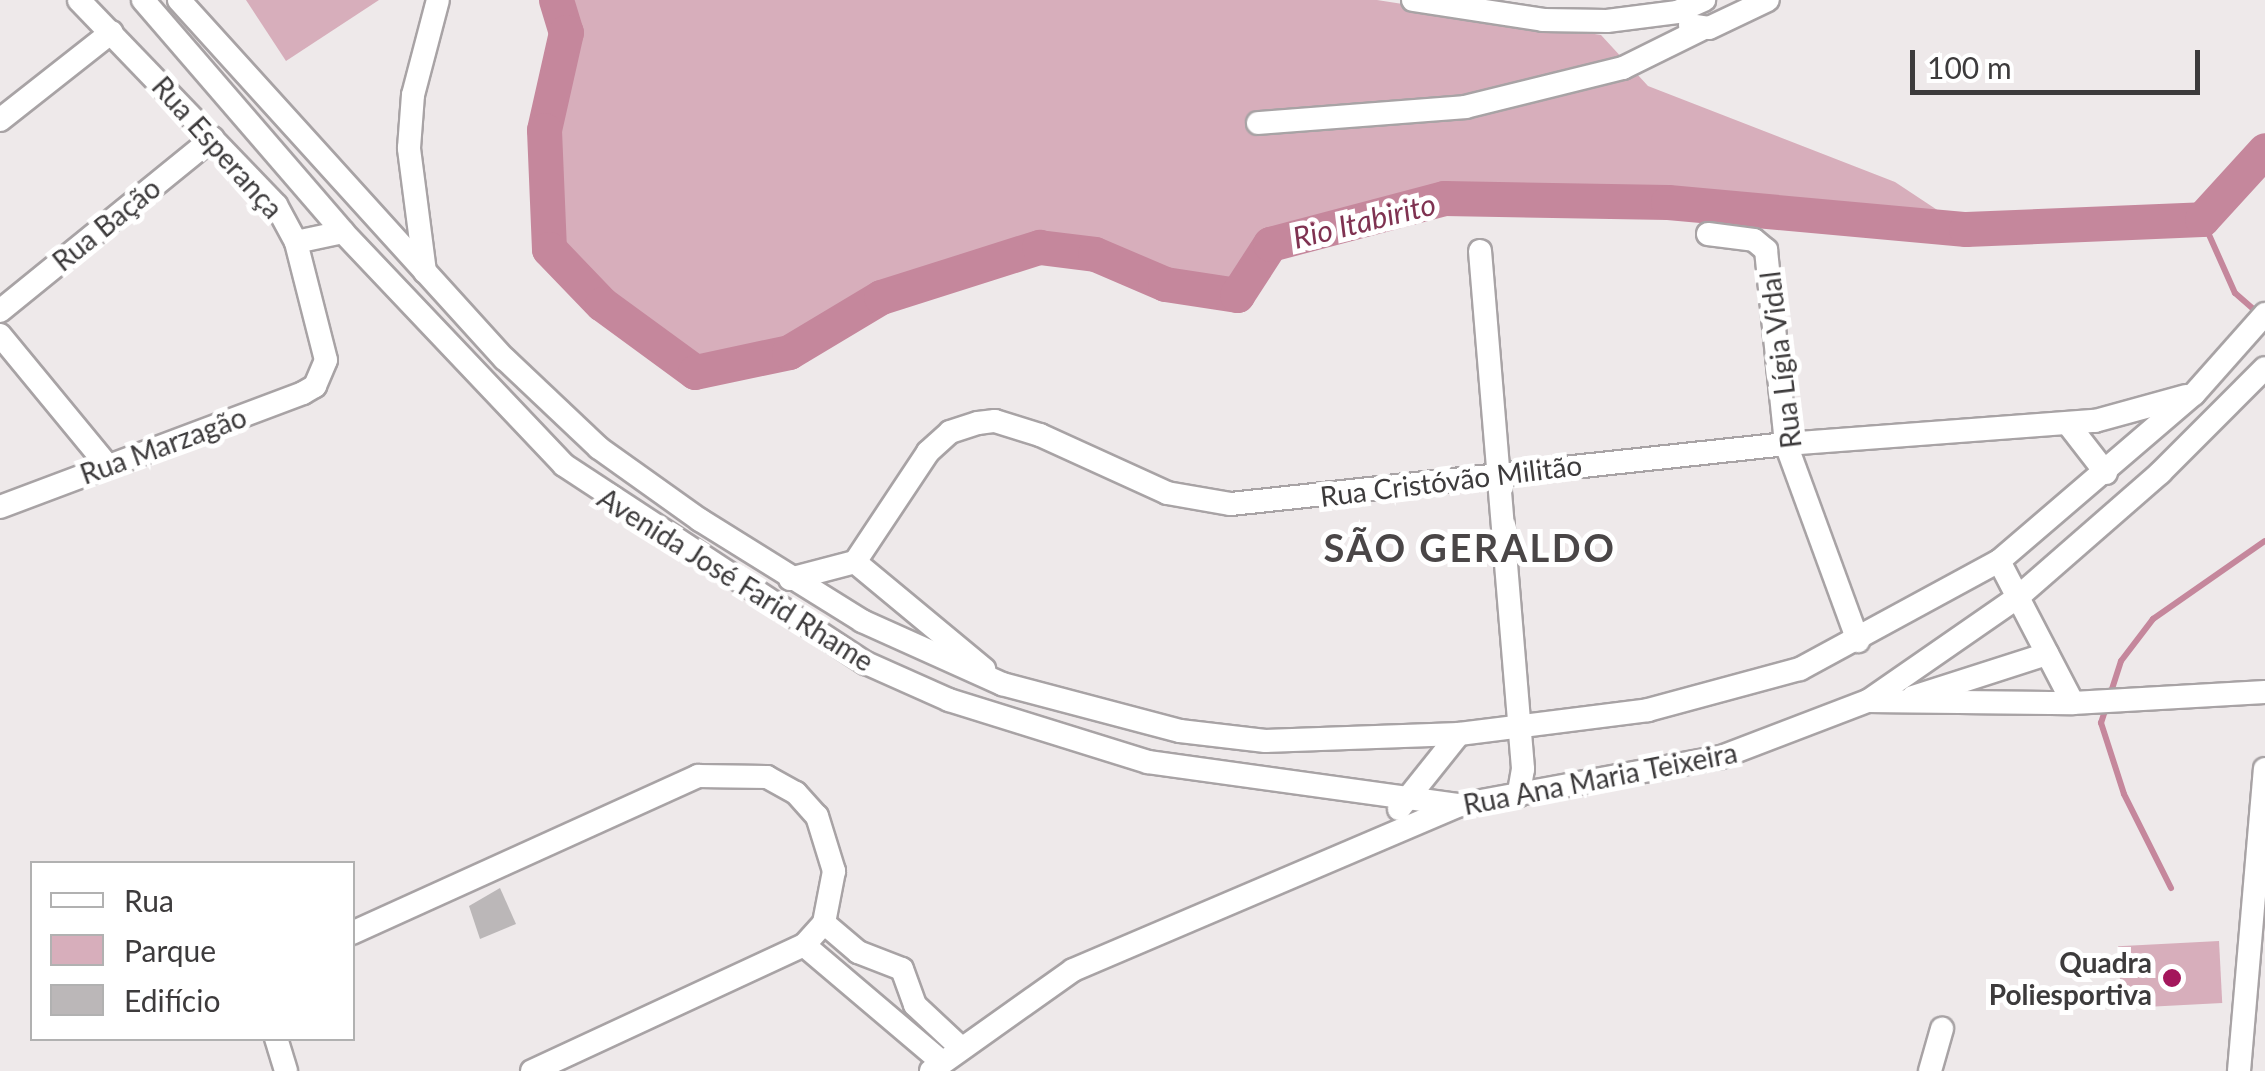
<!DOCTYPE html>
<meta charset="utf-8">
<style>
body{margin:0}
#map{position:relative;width:2265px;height:1071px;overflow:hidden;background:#eee9ea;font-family:Lato,sans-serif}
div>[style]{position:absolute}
.green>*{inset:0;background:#d7aebb;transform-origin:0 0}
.stream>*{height:6px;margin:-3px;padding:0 3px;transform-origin:3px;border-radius:3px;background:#c5879c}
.river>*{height:35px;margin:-17.5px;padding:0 17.5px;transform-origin:17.5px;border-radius:17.5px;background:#c5879c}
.building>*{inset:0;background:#bbb7b8}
.roads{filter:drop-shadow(2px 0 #a8a3a5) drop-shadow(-2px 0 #a8a3a5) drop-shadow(0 2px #a8a3a5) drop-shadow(0 -2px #a8a3a5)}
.minor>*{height:22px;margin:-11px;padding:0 11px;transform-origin:11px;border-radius:11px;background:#fff}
.dots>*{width:28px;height:28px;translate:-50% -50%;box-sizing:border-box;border:5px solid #fff;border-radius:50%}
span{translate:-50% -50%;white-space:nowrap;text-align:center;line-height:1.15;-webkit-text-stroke:10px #fff;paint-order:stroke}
.street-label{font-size:28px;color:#3d3b3c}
.poi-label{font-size:28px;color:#3d3b3c;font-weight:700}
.right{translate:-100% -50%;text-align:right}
.water-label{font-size:30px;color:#7f3251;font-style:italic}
.district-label{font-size:38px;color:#4a4647;font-weight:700;letter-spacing:2.5px}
.legend{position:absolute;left:30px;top:861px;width:325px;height:180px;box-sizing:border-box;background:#fff;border:2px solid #b1b1b1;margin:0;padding:12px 18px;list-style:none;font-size:30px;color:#3d3b3c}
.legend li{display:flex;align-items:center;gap:20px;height:50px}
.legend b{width:50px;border:2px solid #b1b1b1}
.scale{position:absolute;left:1910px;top:50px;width:290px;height:45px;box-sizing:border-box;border:5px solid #3d3b3c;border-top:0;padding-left:12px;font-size:30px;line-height:35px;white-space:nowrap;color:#3d3b3c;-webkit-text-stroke:8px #fff;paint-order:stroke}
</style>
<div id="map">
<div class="green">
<i style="clip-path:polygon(246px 0,379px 0,286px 61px)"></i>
<i style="clip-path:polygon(556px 0,1377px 0,1601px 35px,1648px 86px,1895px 182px,1966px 229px,1668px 202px,1444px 198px,1271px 244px,1237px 294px,1165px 284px,1095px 254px,1039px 248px,881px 297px,789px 352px,695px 372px,602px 304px,549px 249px,544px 130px,565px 32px)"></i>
<i style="left:2219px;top:941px;width:62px;height:101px;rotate:87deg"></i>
</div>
<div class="stream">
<i style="left:2202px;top:219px;width:81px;rotate:66deg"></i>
<i style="left:2235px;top:293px;width:33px;rotate:41deg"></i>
<i style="left:2171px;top:888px;width:105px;rotate:-116.6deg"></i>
<i style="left:2124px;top:794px;width:75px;rotate:-107.9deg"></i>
<i style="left:2101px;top:723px;width:65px;rotate:-72.1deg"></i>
<i style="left:2121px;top:661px;width:53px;rotate:-52.7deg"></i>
<i style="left:2153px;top:619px;width:136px;rotate:-34.9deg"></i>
</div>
<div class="river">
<i style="left:556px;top:0;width:34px;rotate:73deg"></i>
<i style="left:566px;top:32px;width:100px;rotate:102.7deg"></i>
<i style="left:544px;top:130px;width:119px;rotate:87.6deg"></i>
<i style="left:549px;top:249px;width:76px;rotate:46.1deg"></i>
<i style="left:602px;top:304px;width:115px;rotate:36.2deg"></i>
<i style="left:695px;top:372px;width:96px;rotate:-12deg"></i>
<i style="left:789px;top:352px;width:107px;rotate:-30.9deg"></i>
<i style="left:881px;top:297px;width:166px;rotate:-17.6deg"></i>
<i style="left:1039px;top:247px;width:56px;rotate:7.1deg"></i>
<i style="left:1095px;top:254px;width:76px;rotate:23.2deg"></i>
<i style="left:1165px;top:284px;width:73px;rotate:8.7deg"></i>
<i style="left:1237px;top:295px;width:61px;rotate:-57.1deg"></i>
<i style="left:1270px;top:244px;width:180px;rotate:-14.8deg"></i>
<i style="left:1444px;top:198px;width:224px;rotate:1deg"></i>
<i style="left:1668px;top:202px;width:299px;rotate:5.2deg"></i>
<i style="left:1966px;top:229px;width:236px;rotate:-2.4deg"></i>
<i style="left:2202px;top:219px;width:93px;rotate:-47.6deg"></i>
</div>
<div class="building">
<i style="clip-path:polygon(500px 888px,516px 924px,480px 939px,469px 906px)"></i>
</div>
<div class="roads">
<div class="minor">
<i style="left:143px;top:0;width:306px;rotate:49.2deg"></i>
<i style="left:343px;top:232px;width:321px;rotate:46.5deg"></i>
<i style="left:564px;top:465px;width:361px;rotate:33.3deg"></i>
<i style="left:866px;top:663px;width:91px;rotate:24deg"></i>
<i style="left:949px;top:700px;width:208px;rotate:17.3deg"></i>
<i style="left:1148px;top:762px;width:314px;rotate:7.9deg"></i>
<i style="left:179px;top:0;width:485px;rotate:47.8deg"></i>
<i style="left:505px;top:359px;width:129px;rotate:43.4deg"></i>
<i style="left:599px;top:448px;width:124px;rotate:35.5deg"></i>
<i style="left:700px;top:520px;width:191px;rotate:31.9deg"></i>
<i style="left:862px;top:621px;width:154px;rotate:24.2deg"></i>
<i style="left:1002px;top:684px;width:184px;rotate:14.8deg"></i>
<i style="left:1180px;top:731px;width:86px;rotate:6.7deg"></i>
<i style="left:1265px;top:741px;width:194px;rotate:-2.1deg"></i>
<i style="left:1459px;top:734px;width:191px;rotate:-7.2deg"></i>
<i style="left:1648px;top:710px;width:157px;rotate:-15.1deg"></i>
<i style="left:1800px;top:669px;width:226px;rotate:-28.5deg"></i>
<i style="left:1999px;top:561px;width:257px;rotate:-40.6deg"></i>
<i style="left:2194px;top:394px;width:107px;rotate:-48.4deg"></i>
<i style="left:1413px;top:0;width:132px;rotate:8.7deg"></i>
<i style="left:1543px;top:20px;width:64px;rotate:0.9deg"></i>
<i style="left:1607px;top:21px;width:71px;rotate:-7.3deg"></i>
<i style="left:1677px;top:12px;width:30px;rotate:-24deg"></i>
<i style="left:1690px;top:25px;width:19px;rotate:9deg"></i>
<i style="left:1709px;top:28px;width:65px;rotate:-25.4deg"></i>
<i style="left:0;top:120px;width:142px;rotate:-38.2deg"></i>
<i style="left:1258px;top:123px;width:208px;rotate:-4.4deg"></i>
<i style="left:1465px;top:107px;width:163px;rotate:-13.9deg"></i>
<i style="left:1623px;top:68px;width:86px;rotate:-26.3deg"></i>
<i style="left:1708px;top:234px;width:46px;rotate:7.4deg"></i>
<i style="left:1754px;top:240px;width:16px;rotate:40deg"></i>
<i style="left:1766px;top:250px;width:195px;rotate:84.1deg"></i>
<i style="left:1786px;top:444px;width:210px;rotate:69.9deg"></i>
<i style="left:296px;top:242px;width:48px;rotate:-12deg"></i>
<i style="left:1480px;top:251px;width:520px;rotate:85.25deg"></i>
<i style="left:1523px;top:769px;width:27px;rotate:100deg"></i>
<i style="left:425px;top:272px;width:125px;rotate:-97.4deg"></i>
<i style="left:409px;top:148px;width:53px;rotate:-85.7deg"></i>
<i style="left:413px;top:95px;width:98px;rotate:-75.3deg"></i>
<i style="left:0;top:311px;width:274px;rotate:-39.1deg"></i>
<i style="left:0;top:335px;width:168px;rotate:50.5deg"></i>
<i style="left:2068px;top:424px;width:62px;rotate:52.2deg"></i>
<i style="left:0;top:507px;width:324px;rotate:-20.6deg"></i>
<i style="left:303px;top:393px;width:14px;rotate:-30deg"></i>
<i style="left:315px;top:386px;width:28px;rotate:-67deg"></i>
<i style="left:326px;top:360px;width:122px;rotate:-104.3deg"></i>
<i style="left:296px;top:242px;width:42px;rotate:-118.4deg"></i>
<i style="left:276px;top:205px;width:284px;rotate:-133.9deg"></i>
<i style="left:1999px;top:561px;width:160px;rotate:62.5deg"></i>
<i style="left:855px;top:562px;width:168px;rotate:39.7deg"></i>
<i style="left:790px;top:579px;width:67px;rotate:-14.7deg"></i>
<i style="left:855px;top:562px;width:132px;rotate:-56.4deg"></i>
<i style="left:928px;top:452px;width:30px;rotate:-42deg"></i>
<i style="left:950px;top:432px;width:29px;rotate:-18deg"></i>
<i style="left:978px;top:423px;width:17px;rotate:-7deg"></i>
<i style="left:995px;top:421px;width:47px;rotate:17.3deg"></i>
<i style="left:1040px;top:435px;width:140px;rotate:24.5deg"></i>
<i style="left:1167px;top:493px;width:65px;rotate:9.8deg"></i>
<i style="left:1231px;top:504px;width:558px;rotate:-6.17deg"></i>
<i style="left:1786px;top:444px;width:310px;rotate:-4.3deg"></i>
<i style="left:2095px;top:421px;width:94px;rotate:-15.4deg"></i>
<i style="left:1913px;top:697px;width:141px;rotate:-17.8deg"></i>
<i style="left:1868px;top:701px;width:183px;rotate:-34.7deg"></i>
<i style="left:2018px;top:597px;width:189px;rotate:-41.1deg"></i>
<i style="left:2160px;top:473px;width:148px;rotate:-45deg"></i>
<i style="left:1399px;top:809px;width:96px;rotate:-51.3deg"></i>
<i style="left:824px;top:923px;width:45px;rotate:40.5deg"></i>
<i style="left:858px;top:952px;width:47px;rotate:21.1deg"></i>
<i style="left:902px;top:969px;width:38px;rotate:70deg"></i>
<i style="left:915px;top:1005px;width:63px;rotate:43.1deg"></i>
<i style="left:352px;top:933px;width:380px;rotate:-24.4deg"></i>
<i style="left:698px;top:776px;width:69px;rotate:0.8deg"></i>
<i style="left:767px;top:777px;width:33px;rotate:29deg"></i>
<i style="left:796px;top:793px;width:31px;rotate:48deg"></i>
<i style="left:817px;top:816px;width:58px;rotate:72.8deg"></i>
<i style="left:834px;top:871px;width:53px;rotate:100.9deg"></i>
<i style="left:824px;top:923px;width:30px;rotate:132deg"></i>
<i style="left:804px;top:945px;width:300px;rotate:155.1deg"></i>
<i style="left:804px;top:945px;width:181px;rotate:40.3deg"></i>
<i style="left:276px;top:1038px;width:34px;rotate:73deg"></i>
<i style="left:931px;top:1071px;width:174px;rotate:-35.4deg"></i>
<i style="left:1073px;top:970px;width:420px;rotate:-23.1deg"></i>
<i style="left:1459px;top:805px;width:266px;rotate:-10.4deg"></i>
<i style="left:1721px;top:757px;width:157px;rotate:-20.9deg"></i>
<i style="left:1868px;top:701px;width:205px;rotate:0.6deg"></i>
<i style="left:2073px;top:703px;width:192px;rotate:-3.3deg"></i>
<i style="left:1930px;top:1071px;width:44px;rotate:-74.1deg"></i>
<i style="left:2239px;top:1071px;width:303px;rotate:-85.1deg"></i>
</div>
</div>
<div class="dots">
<i style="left:2172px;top:978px;background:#a4175c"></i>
</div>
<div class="street-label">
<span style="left:218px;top:147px;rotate:48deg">Rua Esperança</span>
<span style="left:106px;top:224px;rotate:-39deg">Rua Bação</span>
<span style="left:1780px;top:360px;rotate:-97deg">Rua Lígia Vidal</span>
<span style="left:163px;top:445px;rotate:-20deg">Rua Marzagão</span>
<span style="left:1451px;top:480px;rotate:-7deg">Rua Cristóvão Militão</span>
<span style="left:736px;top:579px;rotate:32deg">Avenida José Farid Rhame</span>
<span style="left:1600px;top:778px;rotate:-11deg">Rua Ana Maria Teixeira</span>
</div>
<div class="poi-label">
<span class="right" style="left:2152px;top:978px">Quadra<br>Poliesportiva</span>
</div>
<div class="water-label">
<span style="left:1364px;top:220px;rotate:-14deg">Rio Itabirito</span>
</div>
<div class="district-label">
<span style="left:1470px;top:548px">SÃO GERALDO</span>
</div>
<ul class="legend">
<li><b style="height:12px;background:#fff"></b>Rua</li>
<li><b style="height:28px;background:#d7aebb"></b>Parque</li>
<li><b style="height:28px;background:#bbb7b8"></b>Edifício</li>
</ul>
<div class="scale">100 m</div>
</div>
